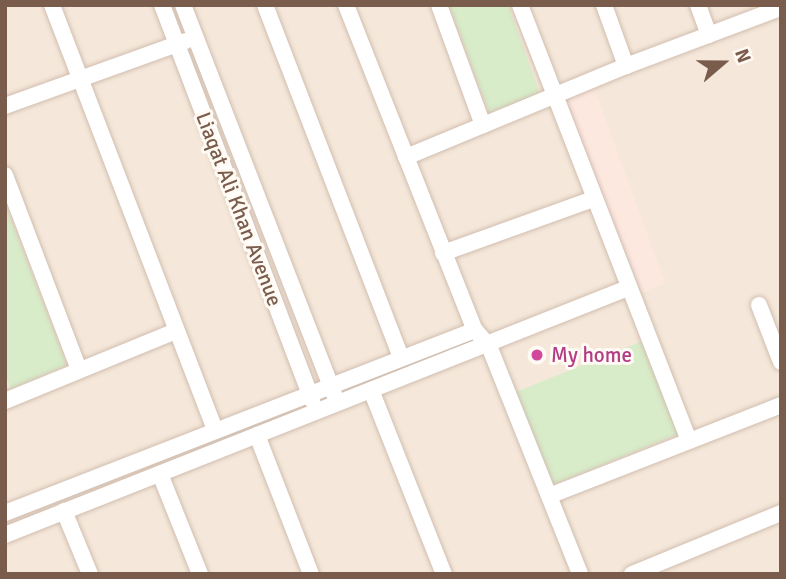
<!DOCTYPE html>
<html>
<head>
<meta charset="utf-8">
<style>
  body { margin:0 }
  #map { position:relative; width:786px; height:579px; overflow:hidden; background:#fdf6ec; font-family:Signika,sans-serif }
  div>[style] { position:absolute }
  .residential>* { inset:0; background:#f5e8da; transform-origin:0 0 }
  .commercial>* { inset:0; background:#fde8e0 }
  .green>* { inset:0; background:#d8ecc9; transform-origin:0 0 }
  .roads { filter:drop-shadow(0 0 2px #d1beb0) drop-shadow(0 0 2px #d1beb0) }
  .minor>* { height:16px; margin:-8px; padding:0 8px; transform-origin:8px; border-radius:8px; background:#fff }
  .dots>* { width:19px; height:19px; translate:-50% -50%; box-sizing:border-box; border:4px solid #fffaf3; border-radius:50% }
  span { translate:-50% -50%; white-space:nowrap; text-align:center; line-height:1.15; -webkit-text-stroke:6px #fffaf3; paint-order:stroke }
  .street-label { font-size:21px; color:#7a5c4d }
  .hotel-label { font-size:21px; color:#b23c85 }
  .left { translate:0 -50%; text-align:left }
  .frame { position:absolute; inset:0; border:7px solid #7a5c4d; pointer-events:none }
  .north { position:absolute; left:688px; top:28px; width:70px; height:70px; -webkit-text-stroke:5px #fffaf3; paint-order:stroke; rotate:70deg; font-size:19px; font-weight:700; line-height:28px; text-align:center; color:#7a5c4d }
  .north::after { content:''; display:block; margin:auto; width:24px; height:32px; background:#7a5c4d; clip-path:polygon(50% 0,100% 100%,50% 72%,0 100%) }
</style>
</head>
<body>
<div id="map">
  <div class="residential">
    <i style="left:5px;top:5px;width:776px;height:569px"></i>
  </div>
  <div class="commercial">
    <i style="clip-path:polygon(594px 88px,665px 283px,642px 293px,565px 99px)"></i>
  </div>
  <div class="green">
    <i style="clip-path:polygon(449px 5px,508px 5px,540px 94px,489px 113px)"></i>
    <i style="clip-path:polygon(5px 203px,67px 365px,11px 389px,5px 374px)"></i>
    <i style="left:642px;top:341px;width:100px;height:136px;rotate:68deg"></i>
  </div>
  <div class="roads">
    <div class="minor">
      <i style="left:52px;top:5px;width:455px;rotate:69deg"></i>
      <i style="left:162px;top:5px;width:423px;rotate:69.2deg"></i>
      <i style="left:183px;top:5px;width:418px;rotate:68.8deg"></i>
      <i style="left:265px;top:5px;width:377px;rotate:68.9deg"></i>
      <i style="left:346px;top:5px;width:350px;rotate:68.4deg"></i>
      <i style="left:475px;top:330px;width:21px;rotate:49deg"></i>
      <i style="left:489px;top:346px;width:245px;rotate:68.2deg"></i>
      <i style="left:439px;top:5px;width:128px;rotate:69.9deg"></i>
      <i style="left:520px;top:5px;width:467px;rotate:68.8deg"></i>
      <i style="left:604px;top:5px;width:65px;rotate:70.2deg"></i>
      <i style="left:698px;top:5px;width:32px;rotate:70deg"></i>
      <i style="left:5px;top:106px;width:192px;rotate:-19.8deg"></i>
      <i style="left:406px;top:157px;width:238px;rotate:-22.5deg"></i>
      <i style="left:626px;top:66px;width:159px;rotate:-20.6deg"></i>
      <i style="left:775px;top:10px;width:6px;rotate:-51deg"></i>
      <i style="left:5px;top:175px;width:209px;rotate:69.2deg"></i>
      <i style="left:443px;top:253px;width:159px;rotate:-19.8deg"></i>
      <i style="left:759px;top:305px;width:61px;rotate:68.9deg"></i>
      <i style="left:371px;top:390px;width:198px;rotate:68.4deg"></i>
      <i style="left:5px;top:401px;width:185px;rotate:-22.3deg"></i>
      <i style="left:257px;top:435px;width:149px;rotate:68.8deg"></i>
      <i style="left:160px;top:474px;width:108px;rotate:68.2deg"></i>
      <i style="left:549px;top:496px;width:249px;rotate:-21.4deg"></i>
      <i style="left:64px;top:511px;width:68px;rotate:67.6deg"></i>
      <i style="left:5px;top:513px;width:504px;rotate:-21.27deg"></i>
      <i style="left:5px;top:535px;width:670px;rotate:-21.63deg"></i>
      <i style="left:632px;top:574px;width:161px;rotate:-22.3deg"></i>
    </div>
  </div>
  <div class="dots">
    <i style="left:537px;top:355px;background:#d1479c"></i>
  </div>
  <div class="street-label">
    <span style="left:239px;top:209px;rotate:69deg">Liaqat Ali Khan Avenue</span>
  </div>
  <div class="hotel-label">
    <span class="left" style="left:551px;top:355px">My home</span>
  </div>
  <div class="frame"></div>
  <div class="north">N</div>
</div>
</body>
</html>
